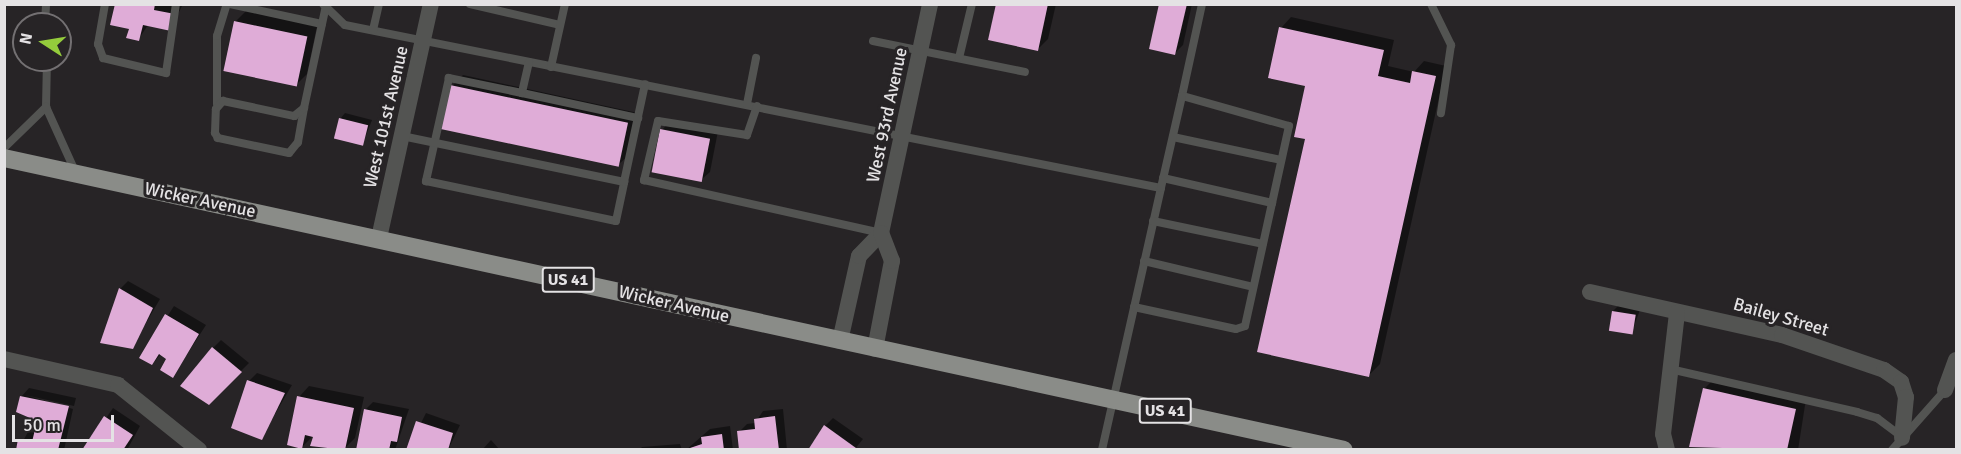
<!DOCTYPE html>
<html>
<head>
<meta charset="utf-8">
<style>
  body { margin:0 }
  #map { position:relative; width:1961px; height:454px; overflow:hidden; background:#272426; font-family:Signika,sans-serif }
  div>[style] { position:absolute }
  .shadow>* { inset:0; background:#0007 }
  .building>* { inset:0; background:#dfacd7; transform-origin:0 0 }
  .service>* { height:8px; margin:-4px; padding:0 4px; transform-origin:4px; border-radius:4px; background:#535452 }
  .minor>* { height:16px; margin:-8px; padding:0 8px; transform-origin:8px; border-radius:8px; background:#535452 }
  .trunk>* { height:18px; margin:-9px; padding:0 9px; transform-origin:9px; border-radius:9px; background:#8a8c88 }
  span { translate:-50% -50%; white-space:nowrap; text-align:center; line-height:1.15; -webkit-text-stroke:6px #272426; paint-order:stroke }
  .shield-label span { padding:2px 4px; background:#272426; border:2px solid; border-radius:4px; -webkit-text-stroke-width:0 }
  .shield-label { font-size:16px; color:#e4e2e4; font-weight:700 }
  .street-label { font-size:18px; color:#e4e2e4 }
  .frame { position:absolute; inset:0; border:6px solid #e4e2e4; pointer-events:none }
  .north { position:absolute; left:12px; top:12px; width:60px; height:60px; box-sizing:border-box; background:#272426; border:2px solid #737072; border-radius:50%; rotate:282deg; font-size:16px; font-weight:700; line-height:24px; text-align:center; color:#e4e2e4 }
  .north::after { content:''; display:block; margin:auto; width:21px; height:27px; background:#94cc3c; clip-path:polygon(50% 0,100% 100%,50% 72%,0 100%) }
  .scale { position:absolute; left:12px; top:415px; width:102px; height:27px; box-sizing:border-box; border:3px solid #e4e2e4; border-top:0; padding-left:8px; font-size:18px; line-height:21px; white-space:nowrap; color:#e4e2e4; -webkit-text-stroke:4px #272426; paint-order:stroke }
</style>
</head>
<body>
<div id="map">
  <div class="shadow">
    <i style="clip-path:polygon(117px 4px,177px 4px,182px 6px,170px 30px,148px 25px,138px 40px)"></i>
    <i style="clip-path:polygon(998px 4px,1056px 4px,1048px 39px,1037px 50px)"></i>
    <i style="clip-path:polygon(1161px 4px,1192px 4px,1183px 45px,1174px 54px)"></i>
    <i style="clip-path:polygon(246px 11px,317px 26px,307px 74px,296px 85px,235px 22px)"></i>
    <i style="clip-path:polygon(1291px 17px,1394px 40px,1388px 66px,1414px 72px,1424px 61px,1446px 66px,1380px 364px,1369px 375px,1307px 138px,1307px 85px,1281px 28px)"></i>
    <i style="clip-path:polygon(463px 75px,638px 113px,629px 155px,618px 165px,452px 86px)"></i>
    <i style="clip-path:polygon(345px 113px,372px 120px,363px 143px,340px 119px)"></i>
    <i style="clip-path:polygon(670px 121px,718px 131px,710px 172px,701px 180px,662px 130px)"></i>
    <i style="clip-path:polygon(128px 281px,160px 299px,132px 347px,120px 289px)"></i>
    <i style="clip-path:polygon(174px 306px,206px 325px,173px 376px,168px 358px,161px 354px,152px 364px,141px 357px)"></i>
    <i style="clip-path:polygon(1618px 306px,1640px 310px,1631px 334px,1613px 311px)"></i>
    <i style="clip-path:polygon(221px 340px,249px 363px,209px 403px,213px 348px)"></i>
    <i style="clip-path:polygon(257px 373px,292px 385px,261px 438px,249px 381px)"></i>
    <i style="clip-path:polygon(1715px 378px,1806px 399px,1798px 450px,1691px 446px,1704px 389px)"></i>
    <i style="clip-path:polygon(309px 386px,364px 397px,355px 438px,344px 449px,315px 434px,302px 447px,299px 397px)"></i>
    <i style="clip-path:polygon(29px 388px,76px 398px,74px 406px,25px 395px,73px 409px,64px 450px,18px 450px,28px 432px,36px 433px,39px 421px,21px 397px)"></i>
    <i style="clip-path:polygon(373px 402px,409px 409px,395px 450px,357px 450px,365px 410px)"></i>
    <i style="clip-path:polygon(113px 408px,140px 426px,127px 450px,84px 450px)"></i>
    <i style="clip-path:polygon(783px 409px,787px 450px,740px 450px,739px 432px,747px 424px,755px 423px,763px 411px)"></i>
    <i style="clip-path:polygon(426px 413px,460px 425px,448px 450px,408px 449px)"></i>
    <i style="clip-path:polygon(833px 418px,863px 439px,854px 450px,825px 426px)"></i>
    <i style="clip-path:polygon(730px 426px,733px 450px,686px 450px,710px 429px)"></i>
    <i style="clip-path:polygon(491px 440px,500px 450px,482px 450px)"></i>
    <i style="clip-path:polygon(680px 444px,682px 450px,639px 450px,642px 447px)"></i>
  </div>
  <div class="building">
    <i style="clip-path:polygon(115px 4px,155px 4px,154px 10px,175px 14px,171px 31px,143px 25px,139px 41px,126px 38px,129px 29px,110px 25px)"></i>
    <i style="clip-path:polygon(996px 4px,1048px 4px,1038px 51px,988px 40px)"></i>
    <i style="clip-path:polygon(1159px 4px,1187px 4px,1175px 55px,1149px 49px)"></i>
    <i style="left:234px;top:21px;width:75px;height:51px;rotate:12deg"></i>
    <i style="clip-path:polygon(1279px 27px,1384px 50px,1378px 76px,1410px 83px,1412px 71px,1436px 76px,1369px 377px,1257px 352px,1305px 139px,1294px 137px,1305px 86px,1268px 78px)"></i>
    <i style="left:450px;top:85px;width:182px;height:45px;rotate:12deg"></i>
    <i style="left:339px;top:118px;width:30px;height:21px;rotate:14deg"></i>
    <i style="left:660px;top:129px;width:51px;height:44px;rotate:11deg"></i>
    <i style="clip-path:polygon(119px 288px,153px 308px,133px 349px,100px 343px)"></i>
    <i style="left:1612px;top:311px;width:24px;height:20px;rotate:9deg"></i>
    <i style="clip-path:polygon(165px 314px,199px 334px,173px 378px,160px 370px,166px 359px,159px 354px,152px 365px,139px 358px)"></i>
    <i style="clip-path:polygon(212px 347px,242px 372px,209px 405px,180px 386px)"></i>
    <i style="clip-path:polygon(247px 380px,285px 393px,262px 440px,231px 428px)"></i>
    <i style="clip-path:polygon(1703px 388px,1796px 409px,1787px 450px,1689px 447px)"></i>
    <i style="clip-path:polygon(20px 396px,69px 406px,58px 450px,16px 450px,18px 439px,32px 442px,37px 421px,16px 412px)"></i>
    <i style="clip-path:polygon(297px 396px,354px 408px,345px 450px,310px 446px,313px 437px,305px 435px,302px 449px,287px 445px)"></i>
    <i style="clip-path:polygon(364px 409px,402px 417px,397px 442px,391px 441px,389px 450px,356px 450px)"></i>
    <i style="clip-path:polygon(104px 416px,133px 435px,123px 450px,82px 450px)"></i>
    <i style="clip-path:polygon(775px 416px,779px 450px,739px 450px,737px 431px,755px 429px,754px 419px)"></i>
    <i style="clip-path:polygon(416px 421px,453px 433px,448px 450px,406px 450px)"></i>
    <i style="clip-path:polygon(824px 425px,856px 448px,855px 450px,808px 450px)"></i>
    <i style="clip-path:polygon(722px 434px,724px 450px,684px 450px,702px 444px,701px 437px)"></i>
  </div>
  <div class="service">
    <i style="left:105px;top:4px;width:41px;rotate:99.9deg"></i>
    <i style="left:98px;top:44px;width:15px;rotate:70deg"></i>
    <i style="left:103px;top:58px;width:65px;rotate:13.4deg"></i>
    <i style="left:166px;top:73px;width:70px;rotate:-81.8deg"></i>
    <i style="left:230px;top:4px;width:94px;rotate:12.3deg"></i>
    <i style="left:323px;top:4px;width:30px;rotate:44deg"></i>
    <i style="left:345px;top:25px;width:832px;rotate:11.3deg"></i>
    <i style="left:1161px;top:188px;width:269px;rotate:102.7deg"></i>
    <i style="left:470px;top:4px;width:92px;rotate:13.1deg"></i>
    <i style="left:1431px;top:4px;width:46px;rotate:64deg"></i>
    <i style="left:1451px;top:45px;width:69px;rotate:98.4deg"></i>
    <i style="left:45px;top:24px;width:20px;rotate:-87deg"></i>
    <i style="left:373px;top:30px;width:27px;rotate:-77deg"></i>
    <i style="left:873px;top:41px;width:155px;rotate:11.5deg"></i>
    <i style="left:959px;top:58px;width:56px;rotate:-76.5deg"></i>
    <i style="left:529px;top:62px;width:32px;rotate:103deg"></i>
    <i style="left:522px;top:93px;width:119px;rotate:12.2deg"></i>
    <i style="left:551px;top:67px;width:65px;rotate:-77.5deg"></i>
    <i style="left:522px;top:93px;width:75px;rotate:-168.4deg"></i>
    <i style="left:449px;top:78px;width:106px;rotate:102.6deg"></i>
    <i style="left:426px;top:181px;width:194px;rotate:11.9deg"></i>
    <i style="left:616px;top:221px;width:40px;rotate:-78deg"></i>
    <i style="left:1182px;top:96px;width:94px;rotate:-77.7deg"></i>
    <i style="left:217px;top:104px;width:68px;rotate:-90deg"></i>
    <i style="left:217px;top:36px;width:34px;rotate:-73deg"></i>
    <i style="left:747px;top:104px;width:47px;rotate:-78.9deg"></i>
    <i style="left:757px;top:106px;width:31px;rotate:109deg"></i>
    <i style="left:747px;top:135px;width:90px;rotate:-171.1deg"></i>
    <i style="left:658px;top:121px;width:61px;rotate:103.3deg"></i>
    <i style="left:644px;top:180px;width:243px;rotate:12.6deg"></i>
    <i style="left:46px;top:107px;width:47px;rotate:-88.8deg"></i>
    <i style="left:304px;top:108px;width:35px;rotate:100deg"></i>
    <i style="left:298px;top:142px;width:14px;rotate:129deg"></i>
    <i style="left:289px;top:153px;width:73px;rotate:-168.1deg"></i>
    <i style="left:218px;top:138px;width:6px;rotate:-121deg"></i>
    <i style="left:215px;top:133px;width:24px;rotate:-88deg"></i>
    <i style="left:216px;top:109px;width:11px;rotate:-49deg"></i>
    <i style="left:223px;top:101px;width:73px;rotate:11.9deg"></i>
    <i style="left:294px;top:116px;width:13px;rotate:-39deg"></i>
    <i style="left:304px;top:108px;width:105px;rotate:-77.9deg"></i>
    <i style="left:402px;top:136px;width:227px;rotate:11.7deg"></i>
    <i style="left:624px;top:182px;width:100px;rotate:-77.9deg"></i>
    <i style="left:1173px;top:137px;width:110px;rotate:12deg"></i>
    <i style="left:4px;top:148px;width:59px;rotate:-44.3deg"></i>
    <i style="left:46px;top:107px;width:72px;rotate:65.6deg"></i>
    <i style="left:1163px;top:178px;width:112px;rotate:12.9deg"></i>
    <i style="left:1153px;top:221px;width:112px;rotate:11.8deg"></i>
    <i style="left:1144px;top:261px;width:112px;rotate:13.4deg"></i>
    <i style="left:1134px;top:307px;width:104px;rotate:12.2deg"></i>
    <i style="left:1236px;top:329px;width:9px;rotate:-18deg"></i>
    <i style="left:1245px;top:326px;width:205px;rotate:-77.6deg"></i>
    <i style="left:1289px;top:126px;width:111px;rotate:-164.3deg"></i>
    <i style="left:1182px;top:96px;width:94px;rotate:102.9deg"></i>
    <i style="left:1670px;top:369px;width:192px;rotate:12.9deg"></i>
    <i style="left:1857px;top:412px;width:21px;rotate:17deg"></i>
    <i style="left:1877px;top:418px;width:31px;rotate:37deg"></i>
    <i style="left:1892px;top:450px;width:80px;rotate:-48.5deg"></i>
  </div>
  <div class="minor">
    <i style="left:379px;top:238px;width:240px;rotate:-77.5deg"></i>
    <i style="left:1590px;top:292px;width:197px;rotate:12.6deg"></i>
    <i style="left:1782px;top:335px;width:108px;rotate:18.9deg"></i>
    <i style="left:1884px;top:370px;width:21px;rotate:35deg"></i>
    <i style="left:1901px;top:382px;width:16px;rotate:72deg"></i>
    <i style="left:1906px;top:397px;width:41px;rotate:95.6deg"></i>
    <i style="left:840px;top:341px;width:87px;rotate:-77.4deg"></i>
    <i style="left:859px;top:256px;width:32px;rotate:-46deg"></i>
    <i style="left:881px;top:233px;width:234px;rotate:-77.9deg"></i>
    <i style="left:875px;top:349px;width:90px;rotate:-79.1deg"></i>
    <i style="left:892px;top:261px;width:30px;rotate:-111deg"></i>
    <i style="left:4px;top:359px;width:117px;rotate:12.8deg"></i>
    <i style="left:118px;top:385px;width:104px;rotate:38.7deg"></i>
    <i style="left:1945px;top:390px;width:32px;rotate:-70deg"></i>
    <i style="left:1667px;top:450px;width:16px;rotate:-104deg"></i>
    <i style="left:1663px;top:434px;width:122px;rotate:-83.4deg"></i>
  </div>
  <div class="trunk">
    <i style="left:4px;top:158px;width:1371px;rotate:12.29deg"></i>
  </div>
  <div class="shield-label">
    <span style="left:568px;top:280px">US 41</span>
    <span style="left:1165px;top:411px">US 41</span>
  </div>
  <div class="street-label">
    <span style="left:887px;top:115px;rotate:-78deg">West 93rd Avenue</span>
    <span style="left:386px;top:117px;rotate:-77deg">West 101st Avenue</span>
    <span style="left:200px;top:200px;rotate:12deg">Wicker Avenue</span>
    <span style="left:674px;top:304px;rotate:13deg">Wicker Avenue</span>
    <span style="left:1781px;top:317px;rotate:16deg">Bailey Street</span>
  </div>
  <div class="frame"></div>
  <div class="north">N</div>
  <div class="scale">50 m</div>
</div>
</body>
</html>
